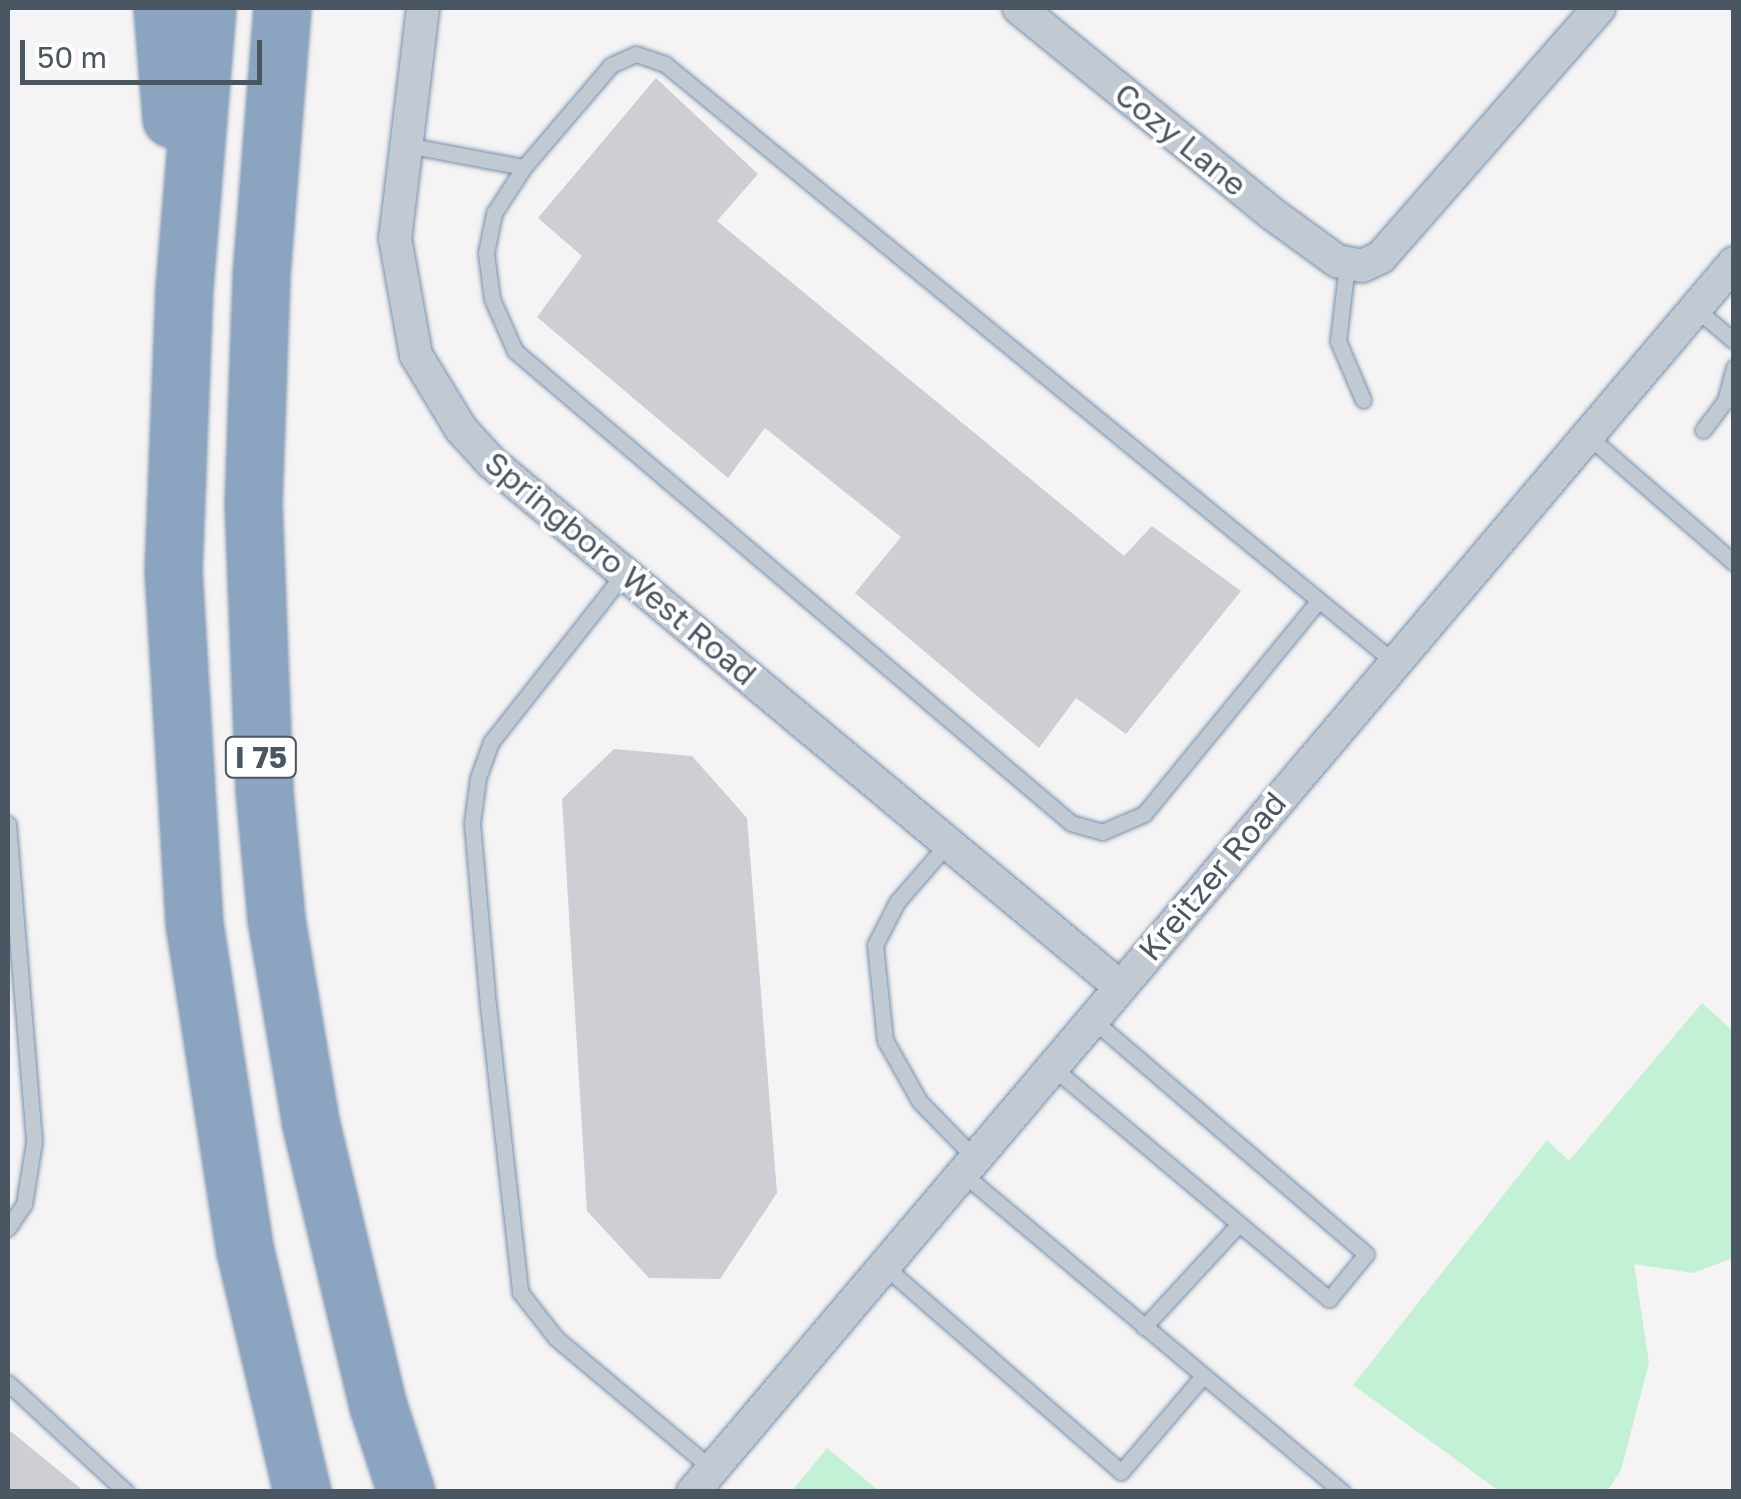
<!DOCTYPE html>
<html>
<head>
<meta charset="utf-8">
<style>
  body { margin:0 }
  #map { position:relative; width:1741px; height:1499px; overflow:hidden; background:#f5f3f3; font-family:"Golos Text",sans-serif }
  div>[style] { position:absolute }
  .green>* { inset:0; background:#c3f1d5 }
  .building>* { inset:0; background:#cdcfd5 }
  .roads { filter:drop-shadow(0 0 2px #7690ad) drop-shadow(0 0 2px #7690ad) }
  .lane>* { height:15px; margin:-7.5px; padding:0 7.5px; transform-origin:7.5px; border-radius:7.5px; background:#c1cad2 }
  .street>* { height:32px; margin:-16px; padding:0 16px; transform-origin:16px; border-radius:16px; background:#c1cad2 }
  .highway>* { height:55px; margin:-27.5px; padding:0 27.5px; transform-origin:27.5px; border-radius:27.5px; background:#8ba5c1 }
  span { translate:-50% -50%; white-space:nowrap; text-align:center; line-height:1.15; -webkit-text-stroke:8px #fff; paint-order:stroke }
  .shield-label span { padding:2px 8px; background:#fff; border:2px solid; border-radius:8px; -webkit-text-stroke-width:0 }
  .shield-label { font-size:30px; color:#4a5661; font-weight:700 }
  .street-label { font-size:32px; color:#4a5661 }
  .frame { position:absolute; inset:0; border:10px solid #4a5661; pointer-events:none }
  .scale { position:absolute; left:20px; top:40px; width:242px; height:45px; box-sizing:border-box; border:5px solid #4a5661; border-top:0; padding-left:12px; font-size:30px; line-height:35px; white-space:nowrap; color:#4a5661; -webkit-text-stroke:8px #fff; paint-order:stroke }
</style>
</head>
<body>
<div id="map">
  <div class="green">
    <i style="clip-path:polygon(1702px 1003px,1733px 1031px,1733px 1258px,1693px 1273px,1634px 1264px,1649px 1363px,1621px 1470px,1607px 1491px,1499px 1491px,1353px 1385px,1547px 1140px,1569px 1161px)"></i>
    <i style="clip-path:polygon(827px 1448px,879px 1491px,792px 1491px)"></i>
  </div>
  <div class="building">
    <i style="clip-path:polygon(656px 78px,758px 174px,717px 221px,1124px 556px,1152px 526px,1241px 591px,1126px 734px,1076px 698px,1039px 748px,855px 593px,901px 537px,765px 428px,728px 478px,537px 317px,582px 256px,538px 218px)"></i>
    <i style="clip-path:polygon(614px 749px,692px 756px,747px 818px,777px 1193px,720px 1279px,649px 1278px,587px 1211px,562px 799px)"></i>
    <i style="clip-path:polygon(8px 1429px,85px 1492px,8px 1492px)"></i>
  </div>
  <div class="roads">
    <div class="lane">
      <i style="left:406px;top:145px;width:120px;rotate:10.6deg"></i>
      <i style="left:524px;top:167px;width:134px;rotate:-49.5deg"></i>
      <i style="left:611px;top:65px;width:27px;rotate:-24deg"></i>
      <i style="left:636px;top:54px;width:31px;rotate:19deg"></i>
      <i style="left:665px;top:64px;width:943px;rotate:39.36deg"></i>
      <i style="left:524px;top:167px;width:55px;rotate:123.1deg"></i>
      <i style="left:494px;top:213px;width:41px;rotate:101.3deg"></i>
      <i style="left:486px;top:253px;width:46px;rotate:82.6deg"></i>
      <i style="left:492px;top:299px;width:57px;rotate:66.1deg"></i>
      <i style="left:515px;top:351px;width:729px;rotate:40.33deg"></i>
      <i style="left:1071px;top:823px;width:32px;rotate:16deg"></i>
      <i style="left:1102px;top:832px;width:46px;rotate:-23.2deg"></i>
      <i style="left:1144px;top:814px;width:276px;rotate:-50.7deg"></i>
      <i style="left:1347px;top:265px;width:77px;rotate:96.8deg"></i>
      <i style="left:1338px;top:341px;width:64px;rotate:67deg"></i>
      <i style="left:1695px;top:308px;width:51px;rotate:40.2deg"></i>
      <i style="left:1703px;top:430px;width:36px;rotate:-53deg"></i>
      <i style="left:1725px;top:401px;width:35px;rotate:-75deg"></i>
      <i style="left:1587px;top:435px;width:195px;rotate:41deg"></i>
      <i style="left:626px;top:571px;width:218px;rotate:128.3deg"></i>
      <i style="left:491px;top:742px;width:38px;rotate:110deg"></i>
      <i style="left:478px;top:778px;width:45px;rotate:97.6deg"></i>
      <i style="left:472px;top:823px;width:183px;rotate:85deg"></i>
      <i style="left:488px;top:1005px;width:289px;rotate:83.6deg"></i>
      <i style="left:520px;top:1292px;width:58px;rotate:52deg"></i>
      <i style="left:556px;top:1338px;width:204px;rotate:40deg"></i>
      <i style="left:8px;top:824px;width:319px;rotate:85.3deg"></i>
      <i style="left:34px;top:1142px;width:63px;rotate:99.2deg"></i>
      <i style="left:24px;top:1204px;width:29px;rotate:124deg"></i>
      <i style="left:949px;top:842px;width:79px;rotate:130.9deg"></i>
      <i style="left:897px;top:902px;width:48px;rotate:117.1deg"></i>
      <i style="left:875px;top:945px;width:96px;rotate:84deg"></i>
      <i style="left:885px;top:1040px;width:71px;rotate:60.6deg"></i>
      <i style="left:920px;top:1102px;width:77px;rotate:45.5deg"></i>
      <i style="left:1051px;top:1066px;width:363px;rotate:40deg"></i>
      <i style="left:1329px;top:1299px;width:58px;rotate:-50.6deg"></i>
      <i style="left:1366px;top:1254px;width:360px;rotate:-139.4deg"></i>
      <i style="left:961px;top:1172px;width:498px;rotate:40deg"></i>
      <i style="left:883px;top:1265px;width:315px;rotate:41deg"></i>
      <i style="left:1121px;top:1472px;width:125px;rotate:-49.5deg"></i>
      <i style="left:1144px;top:1327px;width:140px;rotate:-47.3deg"></i>
      <i style="left:8px;top:1383px;width:161px;rotate:42.7deg"></i>
    </div>
    <div class="street">
      <i style="left:423px;top:8px;width:232px;rotate:96.9deg"></i>
      <i style="left:395px;top:238px;width:119px;rotate:79.8deg"></i>
      <i style="left:416px;top:355px;width:87px;rotate:58.7deg"></i>
      <i style="left:461px;top:429px;width:45px;rotate:47.7deg"></i>
      <i style="left:491px;top:462px;width:818px;rotate:39.84deg"></i>
      <i style="left:1019px;top:8px;width:325px;rotate:39.1deg"></i>
      <i style="left:1271px;top:213px;width:82px;rotate:36deg"></i>
      <i style="left:1337px;top:261px;width:25px;rotate:11deg"></i>
      <i style="left:1362px;top:266px;width:21px;rotate:-25deg"></i>
      <i style="left:1381px;top:257px;width:331px;rotate:-48.8deg"></i>
      <i style="left:693px;top:1492px;width:1611px;rotate:-49.73deg"></i>
    </div>
    <div class="highway">
      <i style="left:162px;top:8px;width:111px;rotate:85.4deg"></i>
      <i style="left:207px;top:8px;width:279px;rotate:94.7deg"></i>
      <i style="left:184px;top:286px;width:284px;rotate:92.2deg"></i>
      <i style="left:173px;top:570px;width:354px;rotate:86.6deg"></i>
      <i style="left:194px;top:923px;width:332px;rotate:81.2deg"></i>
      <i style="left:245px;top:1251px;width:248px;rotate:76.7deg"></i>
      <i style="left:282px;top:8px;width:269px;rotate:94.5deg"></i>
      <i style="left:261px;top:276px;width:226px;rotate:92deg"></i>
      <i style="left:253px;top:502px;width:289px;rotate:87.8deg"></i>
      <i style="left:264px;top:791px;width:129px;rotate:84.6deg"></i>
      <i style="left:276px;top:919px;width:205px;rotate:80.4deg"></i>
      <i style="left:310px;top:1121px;width:293px;rotate:76.6deg"></i>
      <i style="left:378px;top:1406px;width:90px;rotate:72deg"></i>
    </div>
  </div>
  <div class="shield-label">
    <span style="left:261px;top:757px">I 75</span>
  </div>
  <div class="street-label">
    <span style="left:1181px;top:139px;rotate:39deg">Cozy Lane</span>
    <span style="left:621px;top:568px;rotate:40deg">Springboro West Road</span>
    <span style="left:1212px;top:876px;rotate:-50deg">Kreitzer Road</span>
  </div>
  <div class="frame"></div>
  <div class="scale">50 m</div>
</div>
</body>
</html>
